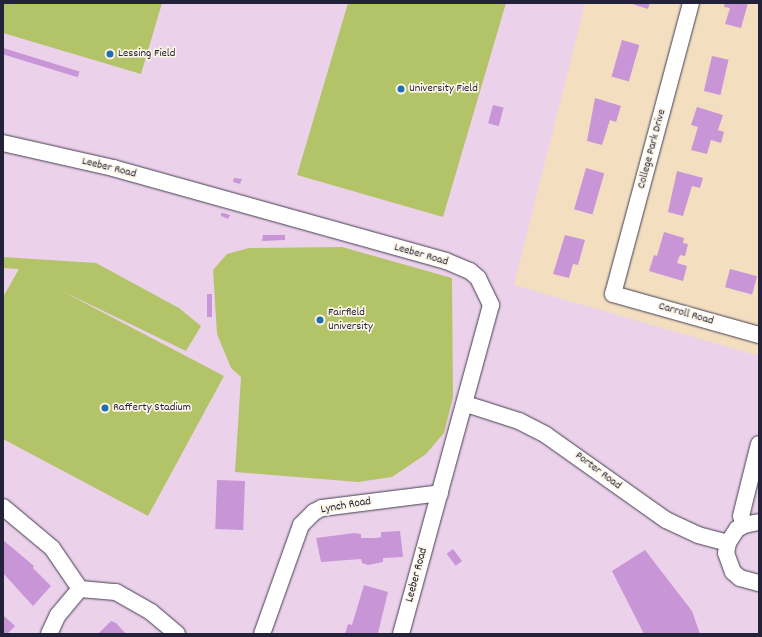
<!DOCTYPE html>
<html>
<head>
<meta charset="utf-8">
<style>
  body { margin:0 }
  #map { position:relative; width:762px; height:637px; overflow:hidden; background:#f3dec0; font-family:Dekko,sans-serif }
  div>[style] { position:absolute }
  .built>* { inset:0; background:#ecd1eb }
  .green>* { inset:0; background:#b3c468 }
  .building>* { inset:0; background:#c895d7; transform-origin:0 0 }
  .roads { filter:drop-shadow(0 0 1px #413e4f) drop-shadow(0 0 1px #413e4f) }
  .minor>* { height:16px; margin:-8px; padding:0 8px; transform-origin:8px; border-radius:8px; background:#fff }
  .dots>* { width:11px; height:11px; translate:-50% -50%; box-sizing:border-box; border:2px solid #fcf5e5; border-radius:50% }
  span { translate:-50% -50%; white-space:nowrap; text-align:center; line-height:1.15; -webkit-text-stroke:3.5px #fcf5e5; paint-order:stroke }
  .poi-label { font-size:12px; color:#22223b }
  .left { translate:0 -50%; text-align:left }
  .street-label { font-size:12px; color:#22223b }
  .frame { position:absolute; inset:0; border:4px solid #22223b; pointer-events:none }
</style>
</head>
<body>
<div id="map">
  <div class="built">
    <i style="clip-path:polygon(3px 3px,585px 3px,514px 285px,759px 356px,759px 634px,3px 634px)"></i>
  </div>
  <div class="green">
    <i style="clip-path:polygon(3px 3px,162px 3px,141px 74px,3px 33px)"></i>
    <i style="clip-path:polygon(348px 3px,506px 3px,443px 217px,297px 175px)"></i>
    <i style="clip-path:polygon(342px 247px,452px 278px,453px 397px,444px 433px,426px 454px,392px 477px,358px 482px,235px 472px,241px 377px,231px 368px,217px 334px,213px 270px,227px 254px,249px 248px)"></i>
    <i style="clip-path:polygon(3px 257px,96px 263px,179px 308px,201px 326px,186px 351px,60px 290px,224px 376px,148px 516px,3px 439px,3px 297px,19px 269px,3px 268px)"></i>
  </div>
  <div class="building">
    <i style="clip-path:polygon(629px 3px,650px 3px,648px 9px)"></i>
    <i style="clip-path:polygon(725px 3px,748px 3px,741px 28px,725px 24px,730px 8px,724px 7px)"></i>
    <i style="left:622px;top:40px;width:18px;height:38px;rotate:16deg"></i>
    <i style="left:3px;top:48px;width:80px;height:6px;rotate:17deg"></i>
    <i style="left:712px;top:56px;width:17px;height:36px;rotate:13deg"></i>
    <i style="clip-path:polygon(595px 98px,621px 106px,616px 122px,610px 120px,602px 145px,587px 141px)"></i>
    <i style="left:493px;top:105px;width:11px;height:19px;rotate:15deg"></i>
    <i style="clip-path:polygon(697px 107px,723px 115px,718px 130px,724px 132px,721px 143px,711px 140px,707px 154px,691px 150px,698px 127px,691px 125px)"></i>
    <i style="left:586px;top:168px;width:19px;height:43px;rotate:16deg"></i>
    <i style="clip-path:polygon(677px 171px,703px 178px,700px 188px,692px 186px,683px 216px,668px 212px)"></i>
    <i style="clip-path:polygon(234px 178px,242px 179px,240px 184px,233px 182px)"></i>
    <i style="clip-path:polygon(221px 213px,223px 213px,230px 215px,228px 219px,221px 216px)"></i>
    <i style="clip-path:polygon(664px 232px,684px 238px,683px 243px,688px 244px,685px 256px,680px 255px,677px 263px,687px 266px,683px 281px,649px 271px,654px 255px,657px 256px)"></i>
    <i style="clip-path:polygon(263px 235px,285px 235px,285px 240px,262px 241px)"></i>
    <i style="clip-path:polygon(565px 235px,585px 240px,578px 265px,573px 264px,569px 278px,553px 274px)"></i>
    <i style="left:730px;top:269px;width:28px;height:19px;rotate:15deg"></i>
    <i style="left:207px;top:294px;width:5px;height:23px"></i>
    <i style="left:217px;top:480px;width:28px;height:49px;rotate:2deg"></i>
    <i style="clip-path:polygon(400px 531px,403px 557px,383px 558px,383px 562px,368px 565px,362px 563px,361px 559px,321px 562px,316px 538px,354px 533px,361px 534px,361px 538px,376px 538px,381px 537px,381px 532px)"></i>
    <i style="clip-path:polygon(3px 540px,34px 566px,33px 568px,51px 586px,33px 606px,3px 573px)"></i>
    <i style="left:453px;top:549px;width:15px;height:8px;rotate:53deg"></i>
    <i style="clip-path:polygon(645px 550px,692px 611px,700px 634px,644px 634px,612px 571px)"></i>
    <i style="clip-path:polygon(364px 585px,388px 592px,378px 633px,345px 634px,348px 624px,352px 625px)"></i>
    <i style="clip-path:polygon(3px 615px,15px 626px,7px 634px,3px 634px)"></i>
    <i style="clip-path:polygon(111px 621px,116px 623px,126px 634px,98px 634px)"></i>
  </div>
  <div class="roads">
    <div class="minor">
      <i style="left:691px;top:3px;width:301px;rotate:105deg"></i>
      <i style="left:613px;top:294px;width:152px;rotate:15.7deg"></i>
      <i style="left:3px;top:143px;width:113px;rotate:12.8deg"></i>
      <i style="left:113px;top:168px;width:346px;rotate:15.6deg"></i>
      <i style="left:446px;top:261px;width:26px;rotate:23deg"></i>
      <i style="left:470px;top:271px;width:11px;rotate:41deg"></i>
      <i style="left:478px;top:278px;width:30px;rotate:64deg"></i>
      <i style="left:491px;top:305px;width:341px;rotate:105.3deg"></i>
      <i style="left:466px;top:404px;width:56px;rotate:17.8deg"></i>
      <i style="left:519px;top:421px;width:30px;rotate:27deg"></i>
      <i style="left:546px;top:435px;width:147px;rotate:35.3deg"></i>
      <i style="left:666px;top:520px;width:35px;rotate:25deg"></i>
      <i style="left:698px;top:535px;width:31px;rotate:15deg"></i>
      <i style="left:3px;top:507px;width:64px;rotate:39.9deg"></i>
      <i style="left:52px;top:548px;width:50px;rotate:55.7deg"></i>
      <i style="left:759px;top:522px;width:15px;rotate:169deg"></i>
      <i style="left:744px;top:525px;width:8px;rotate:150deg"></i>
      <i style="left:737px;top:529px;width:17px;rotate:123deg"></i>
      <i style="left:728px;top:543px;width:10px;rotate:101deg"></i>
      <i style="left:726px;top:553px;width:20px;rotate:70deg"></i>
      <i style="left:733px;top:572px;width:9px;rotate:41deg"></i>
      <i style="left:740px;top:578px;width:20px;rotate:15deg"></i>
      <i style="left:744px;top:525px;width:9px;rotate:-108deg"></i>
      <i style="left:741px;top:516px;width:74px;rotate:-76deg"></i>
      <i style="left:80px;top:589px;width:36px;rotate:5deg"></i>
      <i style="left:116px;top:592px;width:40px;rotate:29.7deg"></i>
      <i style="left:151px;top:612px;width:34px;rotate:40deg"></i>
      <i style="left:49px;top:634px;width:21px;rotate:-65deg"></i>
      <i style="left:58px;top:615px;width:34px;rotate:-50deg"></i>
      <i style="left:262px;top:634px;width:116px;rotate:-70.3deg"></i>
      <i style="left:301px;top:525px;width:18px;rotate:-45deg"></i>
      <i style="left:314px;top:512px;width:9px;rotate:-27deg"></i>
      <i style="left:322px;top:508px;width:119px;rotate:-7.2deg"></i>
    </div>
  </div>
  <div class="dots">
    <i style="left:110px;top:54px;background:#1f6fb2"></i>
    <i style="left:401px;top:89px;background:#1f6fb2"></i>
    <i style="left:320px;top:320px;background:#1f6fb2"></i>
    <i style="left:105px;top:408px;background:#1f6fb2"></i>
  </div>
  <div class="poi-label">
    <span class="left" style="left:118px;top:54px">Lessing Field</span>
    <span class="left" style="left:409px;top:89px">University Field</span>
    <span class="left" style="left:328px;top:320px">Fairfield<br>University</span>
    <span class="left" style="left:113px;top:408px">Rafferty Stadium</span>
  </div>
  <div class="street-label">
    <span style="left:652px;top:149px;rotate:-75deg">College Park Drive</span>
    <span style="left:109px;top:168px;rotate:14deg">Leeber Road</span>
    <span style="left:421px;top:255px;rotate:16deg">Leeber Road</span>
    <span style="left:686px;top:314px;rotate:16deg">Carroll Road</span>
    <span style="left:598px;top:471px;rotate:37deg">Porter Road</span>
    <span style="left:346px;top:506px;rotate:-10deg">Lynch Road</span>
    <span style="left:417px;top:575px;rotate:-75deg">Leeber Road</span>
  </div>
  <div class="frame"></div>
</div>
</body>
</html>
